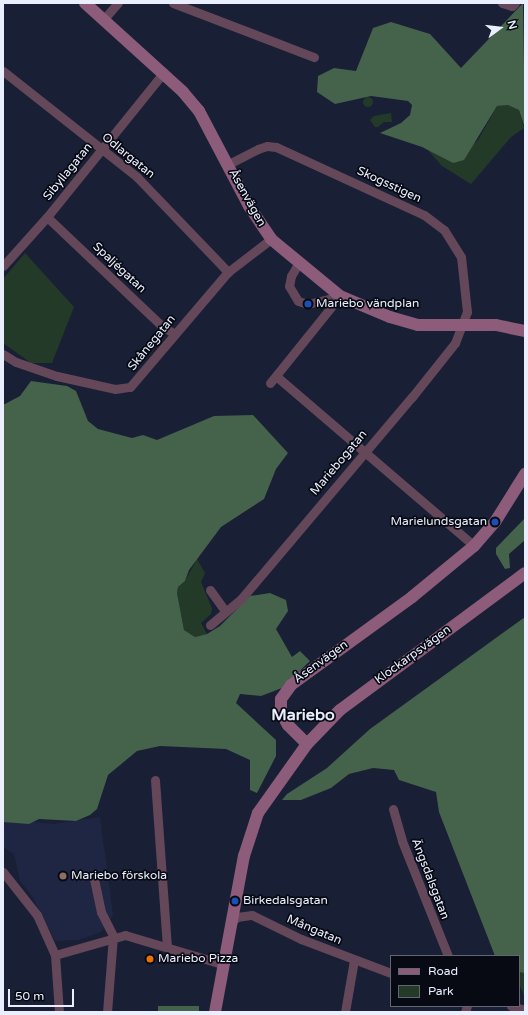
<!DOCTYPE html>
<html>
<head>
<meta charset="utf-8">
<style>
  body { margin:0 }
  #map { position:relative; width:528px; height:1015px; overflow:hidden; background:#191f35; font-family:"Varela Round",sans-serif }
  div>[style] { position:absolute }
  .built>* { inset:0; background:#1f2643 }
  .green>* { inset:0; background:#243a29 }
  .round { border-radius:50% }
  .forest>* { inset:0; background:#45624b; transform-origin:0 0 }
  .street>* { height:9px; margin:-4.5px; padding:0 4.5px; transform-origin:4.5px; border-radius:4.5px; background:#65475a }
  .secondary>* { height:12px; margin:-6px; padding:0 6px; transform-origin:6px; border-radius:6px; background:#8c5c7a }
  .dots>* { width:11px; height:11px; translate:-50% -50%; box-sizing:border-box; border:2px solid #070a13; border-radius:50% }
  span { translate:-50% -50%; white-space:nowrap; text-align:center; line-height:1.15; -webkit-text-stroke:3.5px #070a13; paint-order:stroke }
  .street-label { font-size:12px; color:#eaefff }
  .poi-label { font-size:12px; color:#eaefff }
  .left { translate:0 -50%; text-align:left }
  .right { translate:-100% -50%; text-align:right }
  .district-label { font-size:16px; color:#eaefff; font-weight:700 }
  .frame { position:absolute; inset:0; border:4px solid #eaefff; pointer-events:none }
  .legend { position:absolute; left:390px; top:955px; width:130px; height:52px; box-sizing:border-box; background:#070a13; border:1px solid #626671; margin:0; padding:5px 7px; list-style:none; font-size:12px; color:#eaefff }
  .legend li { display:flex; align-items:center; gap:8px; height:20px }
  .legend b { width:20px; border:1px solid #626671 }
  .north { position:absolute; left:480px; top:8px; width:40px; height:40px; -webkit-text-stroke:3px #070a13; paint-order:stroke; rotate:75deg; font-size:11px; font-weight:700; line-height:16px; text-align:center; color:#eaefff }
  .north::after { content:''; display:block; margin:auto; width:14px; height:18px; background:#eaefff; clip-path:polygon(50% 0,100% 100%,50% 72%,0 100%) }
  .scale { position:absolute; left:8px; top:989px; width:66px; height:18px; box-sizing:border-box; border:2px solid #eaefff; border-top:0; padding-left:5px; font-size:12px; line-height:14px; white-space:nowrap; color:#eaefff; -webkit-text-stroke:3px #070a13; paint-order:stroke }
</style>
</head>
<body>
<div id="map">
  <div class="built">
    <i style="clip-path:polygon(100px 817px,113px 915px,101px 932px,78px 940px,55px 941px,32px 896px,20px 881px,14px 854px,3px 847px,3px 819px,54px 824px)"></i>
  </div>
  <div class="green">
    <i class="round" style="left:363px;top:97px;width:10px;height:10px"></i>
    <i style="clip-path:polygon(508px 105px,519px 110px,524px 128px,511px 137px,471px 184px,442px 166px,427px 149px,453px 163px,478px 140px,497px 106px)"></i>
    <i style="clip-path:polygon(391px 113px,392px 122px,384px 122px,378px 127px,375px 127px,370px 120px,374px 116px)"></i>
    <i style="clip-path:polygon(25px 253px,74px 307px,52px 363px,31px 363px,3px 343px,3px 279px)"></i>
    <i style="clip-path:polygon(197px 559px,205px 573px,201px 582px,212px 608px,211px 614px,201px 623px,207px 634px,195px 637px,184px 630px,177px 593px,178px 587px,185px 581px)"></i>
    <i style="clip-path:polygon(524px 971px,525px 994px,524px 995px,519px 984px,519px 973px)"></i>
  </div>
  <div class="forest">
    <i style="clip-path:polygon(523px 3px,525px 128px,519px 110px,508px 105px,497px 106px,464px 160px,453px 163px,422px 147px,380px 133px,401px 123px,410px 115px,412px 105px,408px 101px,371px 96px,335px 104px,317px 92px,318px 76px,334px 68px,356px 71px,373px 28px,391px 22px,430px 34px,461px 68px)"></i>
    <i style="clip-path:polygon(31px 381px,67px 386px,76px 391px,88px 421px,98px 429px,132px 438px,143px 435px,157px 440px,214px 416px,253px 415px,288px 453px,276px 469px,264px 499px,221px 527px,189px 570px,185px 581px,178px 587px,177px 593px,184px 630px,195px 637px,207px 634px,220px 626px,250px 596px,270px 593px,286px 600px,288px 611px,276px 629px,292px 657px,300px 651px,310px 661px,282px 688px,261px 696px,240px 694px,236px 703px,276px 740px,276px 756px,257px 793px,250px 790px,250px 760px,226px 749px,160px 746px,137px 751px,108px 775px,97px 809px,90px 815px,76px 821px,39px 819px,29px 824px,3px 822px,3px 405px,20px 396px)"></i>
    <i style="clip-path:polygon(525px 518px,525px 540px,509px 554px,510px 568px,505px 569px,496px 554px,496px 548px)"></i>
    <i style="clip-path:polygon(525px 617px,525px 973px,519px 972px,519px 956px,495px 956px,439px 812px,436px 792px,399px 780px,394px 770px,373px 768px,349px 774px,331px 788px,301px 800px,282px 800px,287px 794px,327px 768px,370px 729px)"></i>
    <i style="left:158px;top:1006px;width:41px;height:6px"></i>
  </div>
  <div class="street">
    <i style="left:173px;top:3px;width:151px;rotate:21deg"></i>
    <i style="left:502px;top:3px;width:10px;rotate:17deg"></i>
    <i style="left:512px;top:6px;width:4px;rotate:-45deg"></i>
    <i style="left:103px;top:20px;width:23px;rotate:-49deg"></i>
    <i style="left:3px;top:71px;width:171px;rotate:38.3deg"></i>
    <i style="left:137px;top:177px;width:132px;rotate:46.2deg"></i>
    <i style="left:47px;top:217px;width:158px;rotate:43.5deg"></i>
    <i style="left:162px;top:326px;width:15px;rotate:32deg"></i>
    <i style="left:298px;top:264px;width:14px;rotate:120deg"></i>
    <i style="left:291px;top:276px;width:10px;rotate:101deg"></i>
    <i style="left:289px;top:286px;width:17px;rotate:59deg"></i>
    <i style="left:298px;top:301px;width:10px;rotate:17deg"></i>
    <i style="left:308px;top:304px;width:32px;rotate:-14deg"></i>
    <i style="left:3px;top:266px;width:66px;rotate:-48.1deg"></i>
    <i style="left:47px;top:217px;width:186px;rotate:-51.1deg"></i>
    <i style="left:3px;top:354px;width:15px;rotate:32deg"></i>
    <i style="left:16px;top:362px;width:43px;rotate:18.9deg"></i>
    <i style="left:57px;top:376px;width:59px;rotate:12.6deg"></i>
    <i style="left:115px;top:389px;width:15px;rotate:-8deg"></i>
    <i style="left:130px;top:387px;width:151px;rotate:-49.6deg"></i>
    <i style="left:228px;top:272px;width:54px;rotate:-37.5deg"></i>
    <i style="left:276px;top:376px;width:261px;rotate:40.6deg"></i>
    <i style="left:270px;top:383px;width:112px;rotate:-51.2deg"></i>
    <i style="left:210px;top:590px;width:26px;rotate:54deg"></i>
    <i style="left:210px;top:625px;width:40px;rotate:-40deg"></i>
    <i style="left:241px;top:599px;width:265px;rotate:-49.8deg"></i>
    <i style="left:412px;top:397px;width:69px;rotate:-51.5deg"></i>
    <i style="left:455px;top:343px;width:33px;rotate:-69deg"></i>
    <i style="left:467px;top:312px;width:55px;rotate:-96.2deg"></i>
    <i style="left:461px;top:257px;width:32px;rotate:-122deg"></i>
    <i style="left:444px;top:230px;width:25px;rotate:-143deg"></i>
    <i style="left:424px;top:215px;width:163px;rotate:-155.3deg"></i>
    <i style="left:276px;top:147px;width:9px;rotate:-174deg"></i>
    <i style="left:267px;top:146px;width:9px;rotate:162deg"></i>
    <i style="left:258px;top:149px;width:33px;rotate:153deg"></i>
    <i style="left:155px;top:780px;width:167px;rotate:85.9deg"></i>
    <i style="left:393px;top:809px;width:33px;rotate:74deg"></i>
    <i style="left:402px;top:841px;width:124px;rotate:68.2deg"></i>
    <i style="left:3px;top:872px;width:55px;rotate:51.7deg"></i>
    <i style="left:37px;top:915px;width:44px;rotate:65.8deg"></i>
    <i style="left:55px;top:955px;width:57px;rotate:86deg"></i>
    <i style="left:94px;top:879px;width:34px;rotate:78deg"></i>
    <i style="left:101px;top:912px;width:27px;rotate:63deg"></i>
    <i style="left:113px;top:936px;width:76px;rotate:94.5deg"></i>
    <i style="left:230px;top:923px;width:9px;rotate:-41deg"></i>
    <i style="left:237px;top:917px;width:15px;rotate:-8deg"></i>
    <i style="left:252px;top:915px;width:55px;rotate:26.1deg"></i>
    <i style="left:301px;top:939px;width:96px;rotate:20.7deg"></i>
    <i style="left:55px;top:955px;width:73px;rotate:-15.9deg"></i>
    <i style="left:125px;top:935px;width:101px;rotate:16.6deg"></i>
    <i style="left:511px;top:1006px;width:15px;rotate:16deg"></i>
    <i style="left:345px;top:1012px;width:53px;rotate:-80.2deg"></i>
    <i style="left:465px;top:1012px;width:6px;rotate:-72deg"></i>
  </div>
  <div class="secondary">
    <i style="left:85px;top:3px;width:132px;rotate:42.2deg"></i>
    <i style="left:183px;top:92px;width:25px;rotate:50deg"></i>
    <i style="left:199px;top:111px;width:107px;rotate:62.2deg"></i>
    <i style="left:249px;top:206px;width:40px;rotate:56deg"></i>
    <i style="left:271px;top:239px;width:89px;rotate:39.6deg"></i>
    <i style="left:340px;top:296px;width:54px;rotate:22.8deg"></i>
    <i style="left:390px;top:317px;width:29px;rotate:16deg"></i>
    <i style="left:418px;top:325px;width:78px"></i>
    <i style="left:496px;top:325px;width:30px;rotate:12deg"></i>
    <i style="left:307px;top:744px;width:27px;rotate:-135deg"></i>
    <i style="left:288px;top:725px;width:14px;rotate:-120deg"></i>
    <i style="left:281px;top:713px;width:14px;rotate:-90deg"></i>
    <i style="left:281px;top:699px;width:17px;rotate:-54deg"></i>
    <i style="left:291px;top:685px;width:150px;rotate:-36deg"></i>
    <i style="left:412px;top:597px;width:80px;rotate:-39.4deg"></i>
    <i style="left:474px;top:546px;width:32px;rotate:-49deg"></i>
    <i style="left:495px;top:522px;width:57px;rotate:-58deg"></i>
    <i style="left:215px;top:1012px;width:159px;rotate:-79.5deg"></i>
    <i style="left:244px;top:856px;width:45px;rotate:-72deg"></i>
    <i style="left:258px;top:813px;width:85px;rotate:-54.6deg"></i>
    <i style="left:307px;top:744px;width:47px;rotate:-45.9deg"></i>
    <i style="left:340px;top:710px;width:230px;rotate:-36.5deg"></i>
  </div>
  <div class="dots">
    <i style="left:308px;top:304px;background:#1a4fb4"></i>
    <i style="left:495px;top:522px;background:#1a4fb4"></i>
    <i style="left:63px;top:876px;background:#8d6e63"></i>
    <i style="left:235px;top:901px;background:#1a4fb4"></i>
    <i style="left:150px;top:959px;background:#e8710a"></i>
  </div>
  <div class="street-label">
    <span style="left:128px;top:156px;rotate:39deg">Odlargatan</span>
    <span style="left:68px;top:172px;rotate:-51deg">Sibyllagatan</span>
    <span style="left:389px;top:185px;rotate:25deg">Skogsstigen</span>
    <span style="left:247px;top:198px;rotate:61deg">Åsenvägen</span>
    <span style="left:119px;top:268px;rotate:43deg">Spaljégatan</span>
    <span style="left:152px;top:343px;rotate:-51deg">Skånegatan</span>
    <span style="left:339px;top:463px;rotate:-50deg">Mariebogatan</span>
    <span style="left:413px;top:655px;rotate:-36deg">Klockarpsvägen</span>
    <span style="left:321px;top:662px;rotate:-36deg">Åsenvägen</span>
    <span style="left:430px;top:879px;rotate:69deg">Ängsdalsgatan</span>
    <span style="left:314px;top:930px;rotate:23deg">Mångatan</span>
  </div>
  <div class="poi-label">
    <span class="left" style="left:316px;top:304px">Mariebo vändplan</span>
    <span class="right" style="left:487px;top:522px">Marielundsgatan</span>
    <span class="left" style="left:71px;top:876px">Mariebo förskola</span>
    <span class="left" style="left:243px;top:901px">Birkedalsgatan</span>
    <span class="left" style="left:158px;top:959px">Mariebo Pizza</span>
  </div>
  <div class="district-label">
    <span style="left:303px;top:715px">Mariebo</span>
  </div>
  <div class="frame"></div>
  <ul class="legend">
  <li><b style="height:5px;background:#8c5c7a"></b>Road</li>
  <li><b style="height:11px;background:#243a29"></b>Park</li>
  </ul>
  <div class="north">N</div>
  <div class="scale">50 m</div>
</div>
</body>
</html>
